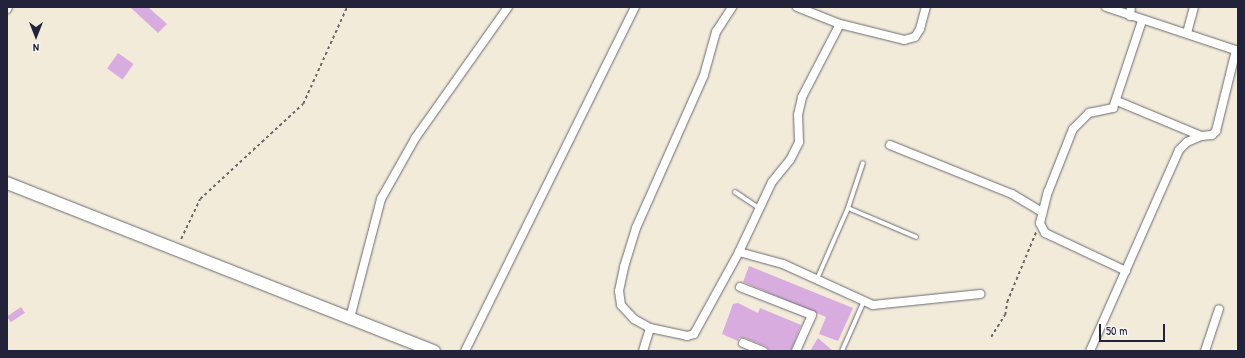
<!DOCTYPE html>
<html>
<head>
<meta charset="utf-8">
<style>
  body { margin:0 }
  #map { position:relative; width:1245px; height:358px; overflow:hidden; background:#f2ebd9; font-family:"Patrick Hand",sans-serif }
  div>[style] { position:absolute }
  .building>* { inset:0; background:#d8acde; transform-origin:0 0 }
  .path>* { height:1.5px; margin-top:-0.75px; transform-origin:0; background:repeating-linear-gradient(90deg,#6b6872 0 3px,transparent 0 6px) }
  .roads { filter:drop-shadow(0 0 1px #6b6872) drop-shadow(0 0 1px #6b6872) }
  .lane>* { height:4px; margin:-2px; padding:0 2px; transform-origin:2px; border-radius:2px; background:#fff }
  .street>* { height:8px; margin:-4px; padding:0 4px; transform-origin:4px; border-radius:4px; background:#fff }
  .secondary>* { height:12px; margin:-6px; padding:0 6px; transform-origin:6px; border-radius:6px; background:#fff }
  span { translate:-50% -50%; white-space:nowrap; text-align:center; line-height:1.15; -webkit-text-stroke:3px #f6f6f2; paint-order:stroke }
  .frame { position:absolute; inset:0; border:8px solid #22223b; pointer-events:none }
  .north { position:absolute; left:16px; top:16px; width:40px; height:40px; -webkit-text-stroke:3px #f6f6f2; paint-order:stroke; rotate:180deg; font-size:11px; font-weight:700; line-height:16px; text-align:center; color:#22223b }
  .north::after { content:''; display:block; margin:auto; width:14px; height:18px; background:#22223b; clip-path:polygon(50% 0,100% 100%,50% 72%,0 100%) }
  .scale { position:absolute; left:1099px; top:324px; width:66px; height:18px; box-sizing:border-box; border:2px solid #22223b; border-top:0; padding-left:5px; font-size:12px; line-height:14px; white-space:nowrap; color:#22223b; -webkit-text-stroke:3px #f6f6f2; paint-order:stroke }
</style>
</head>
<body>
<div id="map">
  <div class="building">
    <i style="clip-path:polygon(130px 7px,148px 7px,167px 24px,158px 33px)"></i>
    <i style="left:118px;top:53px;width:19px;height:19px;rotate:35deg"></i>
    <i style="clip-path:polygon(749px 266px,853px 308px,838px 341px,819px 334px,826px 317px,743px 282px)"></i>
    <i style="clip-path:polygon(738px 303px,758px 313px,760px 308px,801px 325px,791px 351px,770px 351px,765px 346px,745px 338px,739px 338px,738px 341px,722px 334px,733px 304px)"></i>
    <i style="left:21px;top:307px;width:7px;height:17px;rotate:56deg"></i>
    <i style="clip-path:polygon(818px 338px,833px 351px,810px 351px)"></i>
  </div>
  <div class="path">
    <i style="left:181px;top:239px;width:44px;rotate:-64.6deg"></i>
    <i style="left:200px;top:199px;width:140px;rotate:-42.7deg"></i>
    <i style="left:303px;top:104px;width:107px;rotate:-65.6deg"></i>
    <i style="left:991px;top:337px;width:26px;rotate:-58deg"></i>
    <i style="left:1005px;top:315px;width:13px;rotate:-81deg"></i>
    <i style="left:1007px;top:302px;width:76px;rotate:-67.5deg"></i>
  </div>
  <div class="roads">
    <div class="lane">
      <i style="left:735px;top:192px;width:29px;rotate:34deg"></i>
      <i style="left:848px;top:208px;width:74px;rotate:23.1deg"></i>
      <i style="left:817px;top:279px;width:77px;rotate:-66.4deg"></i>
      <i style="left:848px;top:208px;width:47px;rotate:-71.6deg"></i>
      <i style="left:842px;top:351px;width:55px;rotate:-66.3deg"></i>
    </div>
    <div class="street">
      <i style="left:797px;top:7px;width:46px;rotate:21.6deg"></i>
      <i style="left:840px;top:24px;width:66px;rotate:14deg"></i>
      <i style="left:904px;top:40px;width:11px;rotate:-15deg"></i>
      <i style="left:915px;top:37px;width:9px;rotate:-58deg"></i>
      <i style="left:920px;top:29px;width:23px;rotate:-75deg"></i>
      <i style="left:1106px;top:7px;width:139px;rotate:18.4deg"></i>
      <i style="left:7px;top:9px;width:2px;rotate:-63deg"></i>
      <i style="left:1130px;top:16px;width:9px;rotate:-84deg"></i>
      <i style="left:1187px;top:33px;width:27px;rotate:-75deg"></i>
      <i style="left:1117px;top:101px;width:91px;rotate:22.6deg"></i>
      <i style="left:1201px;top:136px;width:11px;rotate:-5deg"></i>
      <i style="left:1212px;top:135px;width:6px;rotate:-45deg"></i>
      <i style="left:1216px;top:131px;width:83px;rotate:-76.1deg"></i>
      <i style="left:890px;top:145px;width:131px;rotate:21.9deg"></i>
      <i style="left:1012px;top:194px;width:35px;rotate:31deg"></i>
      <i style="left:739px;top:252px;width:77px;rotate:-64.8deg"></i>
      <i style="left:772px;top:182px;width:28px;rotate:-51deg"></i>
      <i style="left:790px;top:160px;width:20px;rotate:-63deg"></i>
      <i style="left:799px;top:142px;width:27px;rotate:-92deg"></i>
      <i style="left:798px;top:115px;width:18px;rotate:-77deg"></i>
      <i style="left:802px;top:97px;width:82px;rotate:-62.5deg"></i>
      <i style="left:1126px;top:271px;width:89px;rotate:-154.9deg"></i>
      <i style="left:1045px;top:233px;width:11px;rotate:-117deg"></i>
      <i style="left:1040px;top:223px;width:32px;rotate:-76deg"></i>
      <i style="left:1048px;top:192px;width:68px;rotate:-68.4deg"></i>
      <i style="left:1073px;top:129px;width:23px;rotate:-45deg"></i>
      <i style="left:1089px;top:113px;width:25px;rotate:-12deg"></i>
      <i style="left:1113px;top:108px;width:92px;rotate:-71.6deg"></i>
      <i style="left:740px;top:287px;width:77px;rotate:21.3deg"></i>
      <i style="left:812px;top:315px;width:39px;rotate:114deg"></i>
      <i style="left:350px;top:318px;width:123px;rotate:-75.4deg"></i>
      <i style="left:381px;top:199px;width:71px;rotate:-60.6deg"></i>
      <i style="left:416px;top:137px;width:159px;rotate:-54.7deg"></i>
      <i style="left:650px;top:328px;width:18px;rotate:-151deg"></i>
      <i style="left:634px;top:319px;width:19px;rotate:-133deg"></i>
      <i style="left:621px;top:305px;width:14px;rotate:-98deg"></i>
      <i style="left:619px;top:291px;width:25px;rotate:-78deg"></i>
      <i style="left:624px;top:267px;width:41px;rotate:-72.9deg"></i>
      <i style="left:636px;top:228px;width:167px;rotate:-66deg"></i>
      <i style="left:704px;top:75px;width:45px;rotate:-74.4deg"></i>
      <i style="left:716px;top:32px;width:30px;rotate:-57deg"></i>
      <i style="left:743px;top:343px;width:22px;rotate:22deg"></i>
      <i style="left:465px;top:351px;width:384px;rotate:-63.7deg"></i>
      <i style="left:643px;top:351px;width:24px;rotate:-73deg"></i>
      <i style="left:650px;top:328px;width:38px;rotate:12deg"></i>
      <i style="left:687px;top:336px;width:7px;rotate:-16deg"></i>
      <i style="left:694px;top:334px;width:94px;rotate:-61.2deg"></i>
      <i style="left:739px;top:252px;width:46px;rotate:15.3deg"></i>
      <i style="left:783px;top:264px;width:99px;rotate:24.5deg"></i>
      <i style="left:873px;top:305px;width:108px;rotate:-5.9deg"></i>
      <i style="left:1090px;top:351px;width:220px;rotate:-66.1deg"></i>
      <i style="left:1179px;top:150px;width:11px;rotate:-45deg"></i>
      <i style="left:1187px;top:142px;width:15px;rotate:-23deg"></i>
      <i style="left:1205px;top:351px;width:44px;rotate:-71.6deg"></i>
    </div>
    <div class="secondary">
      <i style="left:7px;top:183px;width:459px;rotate:21.5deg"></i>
    </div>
  </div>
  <div class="frame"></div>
  <div class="north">N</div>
  <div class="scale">50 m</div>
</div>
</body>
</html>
